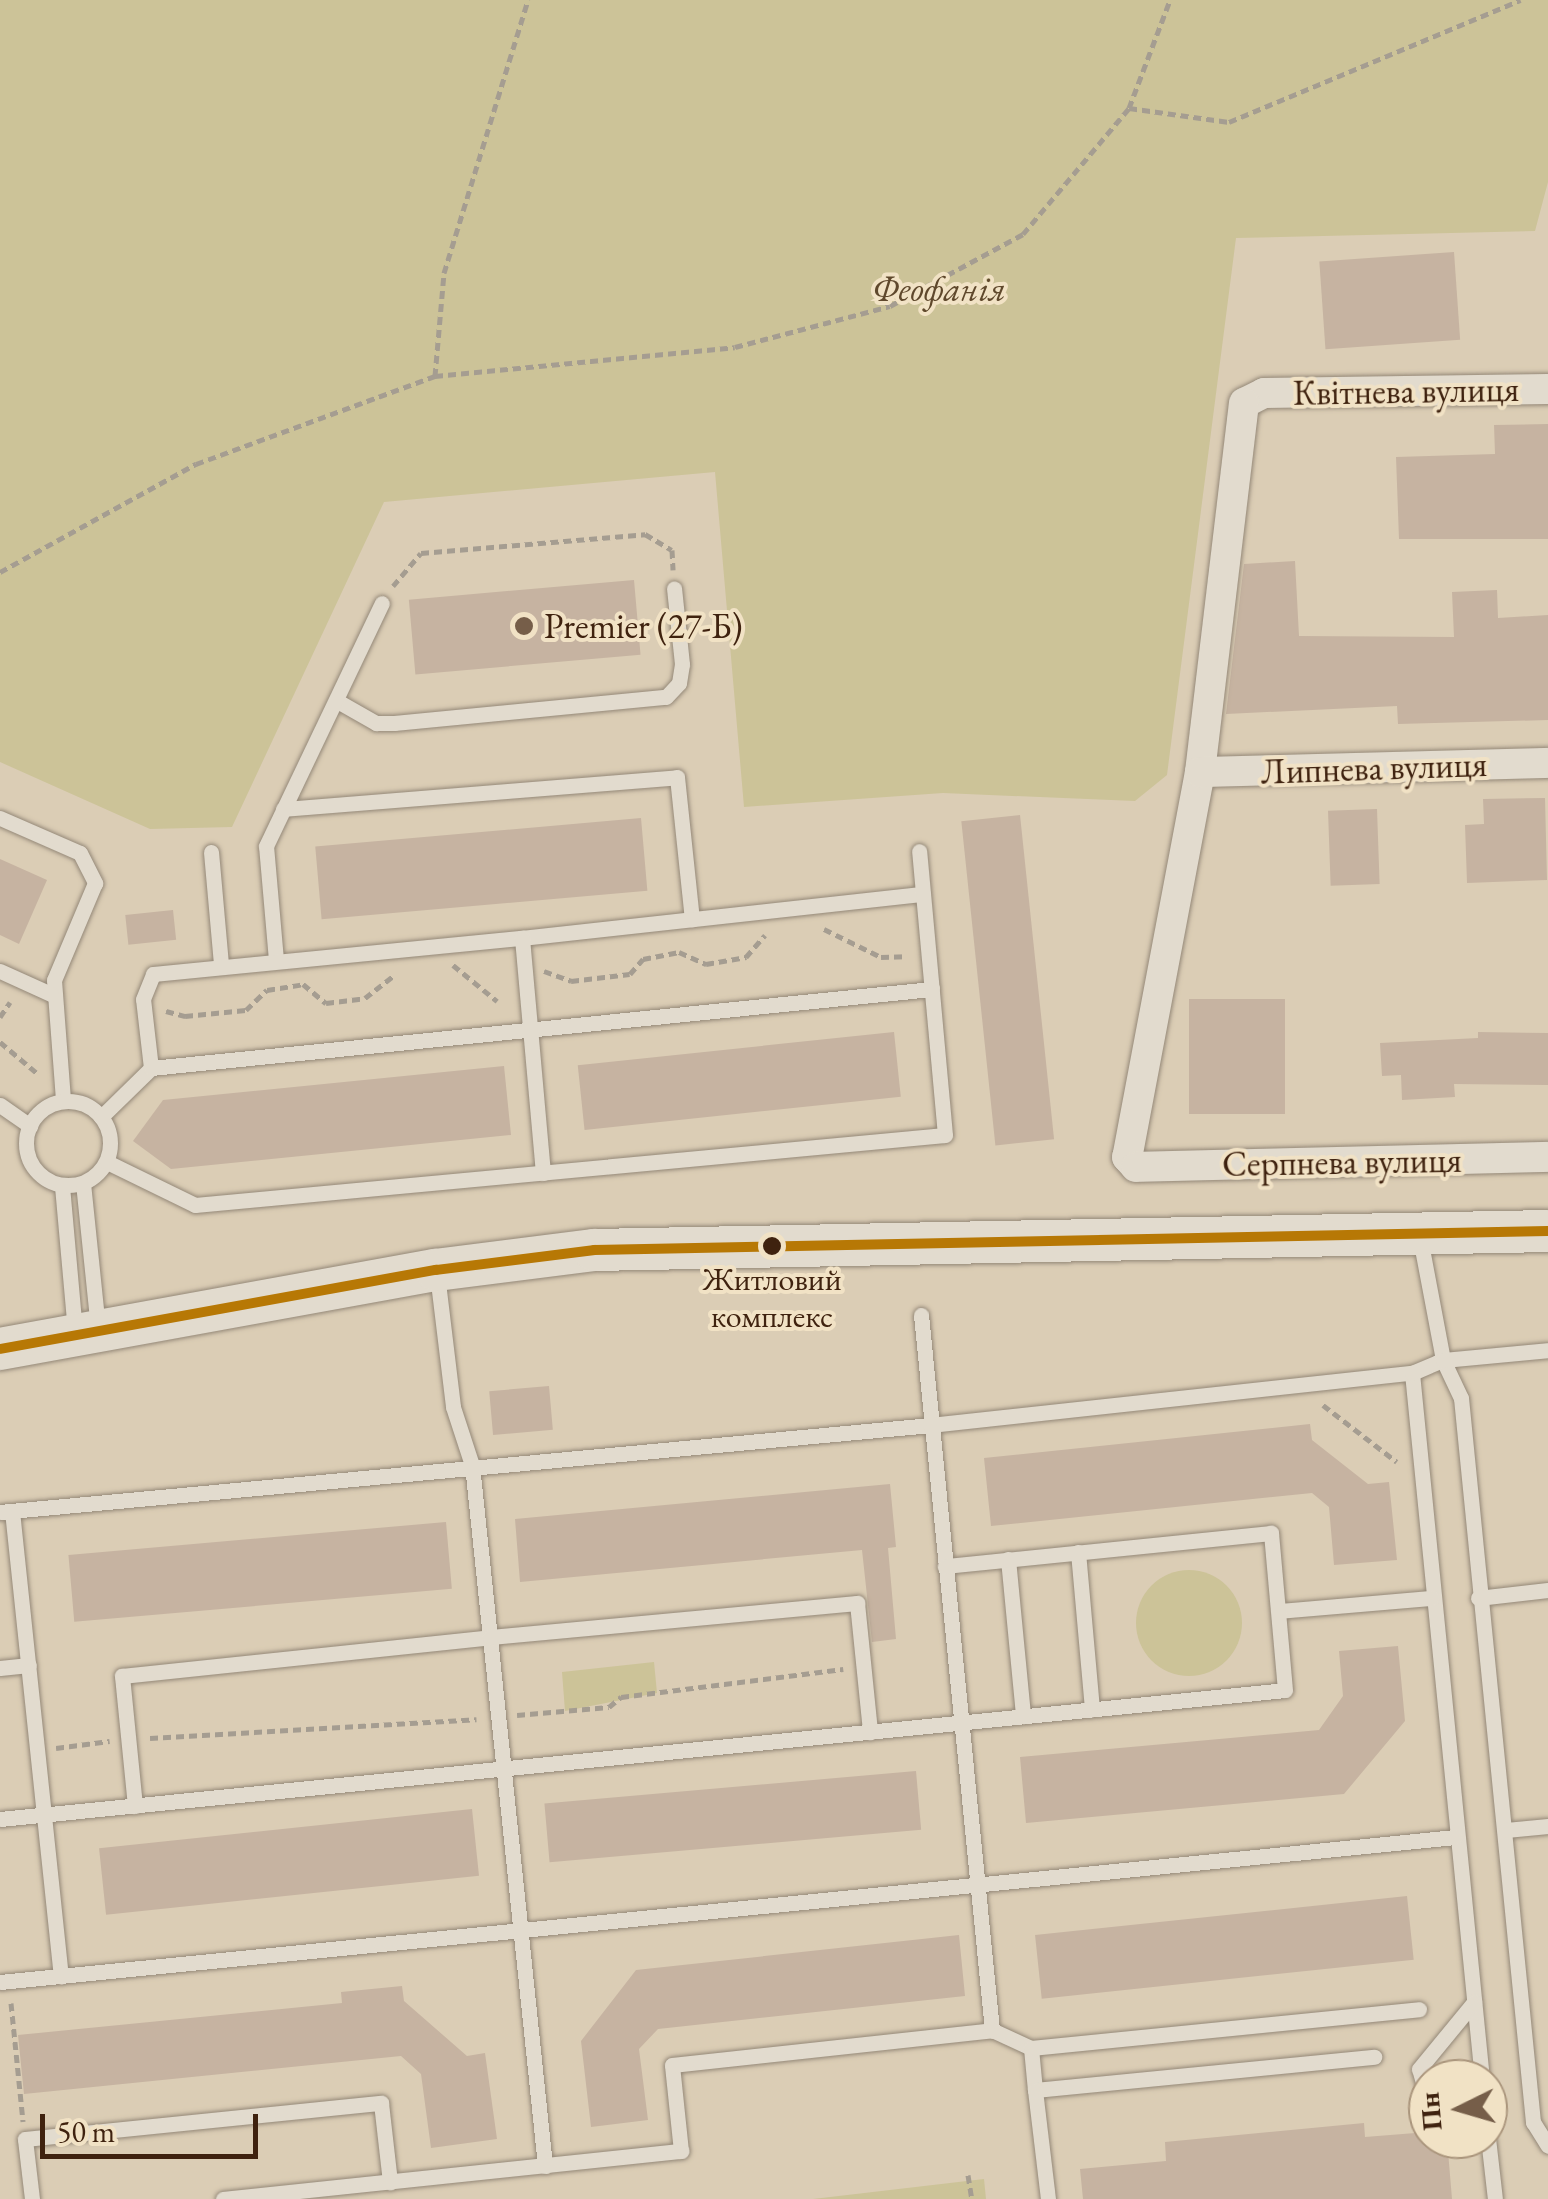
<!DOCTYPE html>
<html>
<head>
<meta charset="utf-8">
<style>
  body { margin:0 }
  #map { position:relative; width:1548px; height:2199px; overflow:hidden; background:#dbcdb5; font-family:"EB Garamond",serif }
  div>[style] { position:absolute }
  .green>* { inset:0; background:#ccc398 }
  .round { border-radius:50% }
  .building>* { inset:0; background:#c6b3a1; transform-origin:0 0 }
  .path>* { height:5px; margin-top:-2.5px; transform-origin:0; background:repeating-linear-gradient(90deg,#a59d91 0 8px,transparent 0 13px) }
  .roads { filter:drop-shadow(0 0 2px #948878) drop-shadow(0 0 2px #948878) }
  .lane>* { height:15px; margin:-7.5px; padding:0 7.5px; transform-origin:7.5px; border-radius:7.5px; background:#e2dbce }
  .lane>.ring { margin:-7.5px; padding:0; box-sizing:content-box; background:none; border:15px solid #e2dbce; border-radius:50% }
  .street>* { height:30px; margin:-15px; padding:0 15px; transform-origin:15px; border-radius:15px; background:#e2dbce }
  .secondary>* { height:42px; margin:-21px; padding:0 21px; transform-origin:21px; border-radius:21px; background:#e2dbce }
  .bus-1>* { height:10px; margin:-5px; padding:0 5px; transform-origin:5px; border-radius:5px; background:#b77805 }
  .dots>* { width:28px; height:28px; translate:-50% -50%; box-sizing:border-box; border:5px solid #f1e2c5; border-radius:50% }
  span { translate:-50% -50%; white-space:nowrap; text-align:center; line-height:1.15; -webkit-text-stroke:8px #f1e2c5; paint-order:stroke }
  .bus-label { font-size:32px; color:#3f220f }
  .park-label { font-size:35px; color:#5f482c; font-style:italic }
  .street-label { font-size:35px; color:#3f220f }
  .poi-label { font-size:35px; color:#3f220f }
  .left { translate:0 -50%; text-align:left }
  .north { position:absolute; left:1408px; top:2059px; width:100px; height:100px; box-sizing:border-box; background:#f1e2c5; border:2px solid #aa957c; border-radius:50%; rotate:265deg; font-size:28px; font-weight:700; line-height:40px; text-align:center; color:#3f220f }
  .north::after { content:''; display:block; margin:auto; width:35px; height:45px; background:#765e49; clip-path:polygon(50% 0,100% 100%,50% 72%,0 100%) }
  .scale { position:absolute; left:40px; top:2114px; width:218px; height:45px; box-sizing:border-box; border:5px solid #3f220f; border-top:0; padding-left:12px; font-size:30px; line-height:35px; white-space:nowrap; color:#3f220f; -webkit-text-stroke:8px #f1e2c5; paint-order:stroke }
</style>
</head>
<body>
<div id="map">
  <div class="green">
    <i style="clip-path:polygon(0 0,1548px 0,1548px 182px,1535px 231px,1236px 238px,1167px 775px,1135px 801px,943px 793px,744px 807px,715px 472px,384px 502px,232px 827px,150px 829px,0 762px)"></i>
    <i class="round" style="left:1136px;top:1570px;width:106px;height:106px"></i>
    <i style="clip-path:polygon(654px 1662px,657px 1693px,565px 1711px,562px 1672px)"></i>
    <i style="clip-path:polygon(984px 2179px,986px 2199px,813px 2199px)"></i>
  </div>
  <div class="building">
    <i style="left:1454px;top:252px;width:88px;height:135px;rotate:86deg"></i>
    <i style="clip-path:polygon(1548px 424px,1548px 539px,1399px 539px,1396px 457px,1495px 454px,1494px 425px)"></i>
    <i style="clip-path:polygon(1295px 561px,1299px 636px,1454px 637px,1452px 592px,1497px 590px,1498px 618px,1548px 615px,1548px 720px,1398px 724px,1397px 706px,1226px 714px,1244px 564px)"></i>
    <i style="left:634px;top:580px;width:75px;height:226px;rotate:85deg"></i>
    <i style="clip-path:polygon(1545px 798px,1547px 880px,1467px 883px,1465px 825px,1484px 824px,1483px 799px)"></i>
    <i style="left:1377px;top:809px;width:75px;height:49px;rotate:88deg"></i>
    <i style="left:1020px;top:815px;width:326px;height:59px;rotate:84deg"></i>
    <i style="left:641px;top:818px;width:73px;height:327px;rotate:85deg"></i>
    <i style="clip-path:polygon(0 859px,47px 880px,19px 944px,0 935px)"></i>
    <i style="left:173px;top:910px;width:30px;height:48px;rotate:84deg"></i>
    <i style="left:1285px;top:999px;width:115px;height:96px;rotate:90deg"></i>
    <i style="left:894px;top:1032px;width:65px;height:318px;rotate:84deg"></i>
    <i style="clip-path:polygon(1478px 1032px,1548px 1033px,1548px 1085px,1454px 1084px,1455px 1097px,1402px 1100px,1401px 1075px,1382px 1076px,1380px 1043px,1478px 1038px)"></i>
    <i style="clip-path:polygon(504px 1066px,511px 1135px,171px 1169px,133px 1141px,163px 1100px)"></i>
    <i style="left:549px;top:1386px;width:44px;height:60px;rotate:85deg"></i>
    <i style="clip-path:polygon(1310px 1424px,1312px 1440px,1368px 1484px,1389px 1482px,1397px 1560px,1334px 1565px,1329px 1507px,1312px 1493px,991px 1526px,984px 1458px)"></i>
    <i style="clip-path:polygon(890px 1484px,896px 1547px,888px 1548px,896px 1639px,872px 1642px,862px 1550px,520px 1582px,515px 1519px)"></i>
    <i style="left:446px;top:1522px;width:67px;height:379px;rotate:85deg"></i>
    <i style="clip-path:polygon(1398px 1646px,1405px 1721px,1344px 1794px,1026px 1823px,1020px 1757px,1319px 1730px,1343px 1696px,1339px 1651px)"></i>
    <i style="left:916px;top:1771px;width:59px;height:373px;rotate:85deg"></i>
    <i style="left:472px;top:1809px;width:67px;height:375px;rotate:84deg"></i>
    <i style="left:1407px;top:1896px;width:64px;height:374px;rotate:84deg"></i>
    <i style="clip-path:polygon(959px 1935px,965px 1996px,658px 2029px,639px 2049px,648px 2120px,591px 2127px,581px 2041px,636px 1970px)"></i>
    <i style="clip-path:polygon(402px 1986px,404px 2001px,467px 2056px,485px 2053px,497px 2139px,431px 2148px,421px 2074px,401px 2056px,24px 2094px,18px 2035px,342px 2003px,341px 1992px)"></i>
    <i style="clip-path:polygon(1364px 2123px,1365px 2137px,1428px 2132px,1428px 2139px,1447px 2139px,1452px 2199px,1083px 2199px,1080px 2169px,1166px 2161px,1165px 2142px)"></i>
  </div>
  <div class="path">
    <i style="left:1129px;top:108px;width:101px;rotate:8deg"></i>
    <i style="left:1229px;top:122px;width:316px;rotate:-22.7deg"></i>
    <i style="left:435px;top:376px;width:103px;rotate:-85deg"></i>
    <i style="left:444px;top:273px;width:286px;rotate:-72.9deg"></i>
    <i style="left:0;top:572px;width:224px;rotate:-28.9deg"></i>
    <i style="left:196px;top:464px;width:255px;rotate:-20.2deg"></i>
    <i style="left:435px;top:376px;width:301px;rotate:-5.5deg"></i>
    <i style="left:735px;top:347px;width:160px;rotate:-14.8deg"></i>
    <i style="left:890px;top:306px;width:151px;rotate:-28.4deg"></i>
    <i style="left:1023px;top:234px;width:165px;rotate:-49.9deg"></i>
    <i style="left:1129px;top:108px;width:116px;rotate:-69.2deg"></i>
    <i style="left:393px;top:586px;width:43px;rotate:-49.7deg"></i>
    <i style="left:421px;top:553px;width:225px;rotate:-4.8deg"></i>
    <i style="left:645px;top:534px;width:31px;rotate:31deg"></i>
    <i style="left:672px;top:550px;width:20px;rotate:87deg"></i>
    <i style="left:824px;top:929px;width:64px;rotate:26.2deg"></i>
    <i style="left:881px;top:957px;width:25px;rotate:-2deg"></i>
    <i style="left:453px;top:965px;width:57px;rotate:39.3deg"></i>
    <i style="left:544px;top:971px;width:29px;rotate:20deg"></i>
    <i style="left:571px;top:981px;width:59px;rotate:-6.8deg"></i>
    <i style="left:630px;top:974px;width:20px;rotate:-49deg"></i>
    <i style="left:643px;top:959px;width:37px;rotate:-11deg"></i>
    <i style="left:679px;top:952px;width:30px;rotate:24deg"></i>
    <i style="left:706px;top:964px;width:41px;rotate:-9.9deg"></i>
    <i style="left:746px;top:957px;width:29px;rotate:-49deg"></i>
    <i style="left:166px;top:1011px;width:20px;rotate:15deg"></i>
    <i style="left:185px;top:1016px;width:61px;rotate:-5.6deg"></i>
    <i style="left:246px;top:1010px;width:29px;rotate:-44deg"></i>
    <i style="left:267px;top:990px;width:36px;rotate:-9deg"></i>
    <i style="left:303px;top:984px;width:30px;rotate:40deg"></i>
    <i style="left:326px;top:1003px;width:39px;rotate:-7deg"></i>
    <i style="left:365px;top:998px;width:37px;rotate:-38deg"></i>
    <i style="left:0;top:1017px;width:18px;rotate:-56deg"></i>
    <i style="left:0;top:1042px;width:50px;rotate:40.1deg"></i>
    <i style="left:1323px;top:1405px;width:93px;rotate:37.6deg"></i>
    <i style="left:517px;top:1715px;width:92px;rotate:-5deg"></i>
    <i style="left:609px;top:1707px;width:16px;rotate:-40deg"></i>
    <i style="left:621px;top:1697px;width:224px;rotate:-7.2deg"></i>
    <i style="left:150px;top:1738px;width:327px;rotate:-3.3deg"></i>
    <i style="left:56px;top:1748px;width:54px;rotate:-7.4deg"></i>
    <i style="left:11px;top:2003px;width:119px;rotate:84.2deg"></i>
    <i style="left:968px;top:2175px;width:24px;rotate:81deg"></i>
  </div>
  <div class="roads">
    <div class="lane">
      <i style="left:339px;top:702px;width:43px;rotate:29.6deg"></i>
      <i style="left:376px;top:723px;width:18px"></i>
      <i style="left:394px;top:723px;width:273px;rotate:-5.5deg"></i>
      <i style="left:666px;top:697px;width:19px;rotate:-47deg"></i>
      <i style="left:679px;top:683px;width:19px;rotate:-81deg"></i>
      <i style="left:682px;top:664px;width:76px;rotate:-96deg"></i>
      <i style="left:283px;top:809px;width:395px;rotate:-4.6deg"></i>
      <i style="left:677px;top:777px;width:143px;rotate:84deg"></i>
      <i style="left:0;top:818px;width:87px;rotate:23.6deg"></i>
      <i style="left:80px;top:853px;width:34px;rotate:63deg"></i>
      <i style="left:95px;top:883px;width:105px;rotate:112.9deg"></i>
      <i style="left:54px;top:980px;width:121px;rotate:85.7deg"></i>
      <i style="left:211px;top:852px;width:113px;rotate:84.9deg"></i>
      <i style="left:522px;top:938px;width:403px;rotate:-6.3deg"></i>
      <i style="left:276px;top:960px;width:114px;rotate:-95deg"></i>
      <i style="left:266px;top:846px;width:269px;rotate:-64.5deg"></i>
      <i style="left:0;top:971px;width:56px;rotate:24.3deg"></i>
      <i style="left:151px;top:1068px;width:69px;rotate:-96.6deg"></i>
      <i style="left:143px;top:999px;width:27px;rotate:-68deg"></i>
      <i style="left:153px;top:974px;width:371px;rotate:-5.6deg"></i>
      <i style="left:522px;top:938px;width:236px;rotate:84.9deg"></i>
      <i class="ring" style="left:26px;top:1101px;width:69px;height:69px"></i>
      <i style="left:0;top:1105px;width:37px;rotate:35deg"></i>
      <i style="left:101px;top:1117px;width:70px;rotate:-44.4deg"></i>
      <i style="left:151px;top:1068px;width:785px;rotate:-5.78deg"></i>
      <i style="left:107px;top:1162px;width:98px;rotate:26deg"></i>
      <i style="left:195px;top:1205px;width:753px;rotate:-5.33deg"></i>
      <i style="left:945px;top:1135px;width:285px;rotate:-95.2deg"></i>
      <i style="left:83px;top:1183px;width:145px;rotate:84.1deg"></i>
      <i style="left:62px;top:1186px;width:146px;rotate:84.9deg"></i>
      <i style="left:1420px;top:1238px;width:124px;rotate:79.3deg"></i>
      <i style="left:1443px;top:1360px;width:42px;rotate:64.7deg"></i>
      <i style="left:1461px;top:1398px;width:728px;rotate:84.32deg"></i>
      <i style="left:1533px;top:2122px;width:28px;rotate:58deg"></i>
      <i style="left:437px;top:1274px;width:134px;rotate:83.1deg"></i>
      <i style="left:453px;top:1407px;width:61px;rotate:71.9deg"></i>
      <i style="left:472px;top:1465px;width:705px;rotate:84.05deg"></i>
      <i style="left:921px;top:1315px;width:719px;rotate:84.33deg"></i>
      <i style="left:1412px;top:1373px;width:709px;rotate:84.34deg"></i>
      <i style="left:12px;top:1511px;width:468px;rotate:84deg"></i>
      <i style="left:0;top:1512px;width:934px;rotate:-5.34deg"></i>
      <i style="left:930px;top:1425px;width:485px;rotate:-6.2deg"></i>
      <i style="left:1412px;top:1373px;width:34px;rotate:-23deg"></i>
      <i style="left:1443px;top:1360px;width:105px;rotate:-5.4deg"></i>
      <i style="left:1078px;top:1552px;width:158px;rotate:84.9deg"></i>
      <i style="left:1008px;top:1559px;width:158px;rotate:84.5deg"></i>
      <i style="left:1478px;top:1598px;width:70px;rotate:-6.5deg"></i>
      <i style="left:1279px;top:1611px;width:153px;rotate:-4.9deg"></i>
      <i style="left:0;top:1668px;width:29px;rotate:-6deg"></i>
      <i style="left:135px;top:1806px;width:131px;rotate:-95.7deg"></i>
      <i style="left:122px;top:1676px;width:370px;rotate:-6deg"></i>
      <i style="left:490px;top:1637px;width:369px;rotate:-5.3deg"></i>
      <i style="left:857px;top:1603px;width:130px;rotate:84.2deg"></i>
      <i style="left:0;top:1819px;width:1291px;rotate:-5.73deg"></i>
      <i style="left:1285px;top:1690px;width:158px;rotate:-95.1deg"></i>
      <i style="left:1271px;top:1533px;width:328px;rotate:174.2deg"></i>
      <i style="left:1506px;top:1830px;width:42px;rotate:-5.4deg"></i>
      <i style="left:0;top:1982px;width:1462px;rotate:-5.69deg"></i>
      <i style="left:1031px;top:2048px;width:42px;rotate:84.6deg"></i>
      <i style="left:1035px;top:2090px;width:341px;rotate:-5.6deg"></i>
      <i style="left:1035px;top:2090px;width:110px;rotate:83.2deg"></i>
      <i style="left:1428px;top:2100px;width:32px;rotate:-106deg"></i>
      <i style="left:1419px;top:2069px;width:87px;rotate:-50.6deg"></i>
      <i style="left:1488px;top:2138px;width:61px;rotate:83.5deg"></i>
      <i style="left:32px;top:2199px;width:60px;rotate:-96.7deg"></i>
      <i style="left:25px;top:2139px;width:358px;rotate:-5.8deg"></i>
      <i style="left:381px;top:2103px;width:80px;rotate:83.5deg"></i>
      <i style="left:223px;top:2199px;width:461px;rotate:-6deg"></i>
      <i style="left:681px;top:2151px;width:86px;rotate:-96deg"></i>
      <i style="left:672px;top:2065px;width:322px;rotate:-6.2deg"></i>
      <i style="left:992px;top:2030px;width:43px;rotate:24.8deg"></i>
      <i style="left:1031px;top:2048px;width:390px;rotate:-5.7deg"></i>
    </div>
    <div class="street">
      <i style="left:1548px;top:389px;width:284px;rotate:179.2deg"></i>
      <i style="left:1264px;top:393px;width:22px;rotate:153deg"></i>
      <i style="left:1244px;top:403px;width:372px;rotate:96.8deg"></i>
      <i style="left:1200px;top:772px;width:392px;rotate:100.7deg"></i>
      <i style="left:1127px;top:1157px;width:13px;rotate:48deg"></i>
      <i style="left:1136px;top:1167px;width:412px;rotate:-1.4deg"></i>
      <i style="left:1200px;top:772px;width:348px;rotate:-1.5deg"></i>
    </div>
    <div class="secondary">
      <i style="left:0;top:1349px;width:443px;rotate:-10.3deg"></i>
      <i style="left:436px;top:1270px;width:159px;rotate:-7.2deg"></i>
      <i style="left:594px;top:1250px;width:954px;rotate:-1.14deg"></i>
    </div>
  </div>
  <div class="bus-1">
    <i style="left:0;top:1349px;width:443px;rotate:-10.3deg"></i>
    <i style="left:436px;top:1270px;width:159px;rotate:-7.2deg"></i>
    <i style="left:594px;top:1250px;width:954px;rotate:-1.14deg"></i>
  </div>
  <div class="dots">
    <i style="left:524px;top:626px;background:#765e49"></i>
    <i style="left:772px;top:1246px;background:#3f220f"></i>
  </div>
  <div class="bus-label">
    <span style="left:772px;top:1298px">Житловий<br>комплекс</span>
  </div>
  <div class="park-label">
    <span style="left:939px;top:289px">Феофанія</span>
  </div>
  <div class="street-label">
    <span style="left:1406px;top:391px;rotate:-1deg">Квітнева вулиця</span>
    <span style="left:1374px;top:768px;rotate:-2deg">Липнева вулиця</span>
    <span style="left:1342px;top:1162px;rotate:-1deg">Серпнева вулиця</span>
  </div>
  <div class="poi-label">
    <span class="left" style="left:544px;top:626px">Premier (27-Б)</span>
  </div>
  <div class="north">Пн</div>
  <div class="scale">50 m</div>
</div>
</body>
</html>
